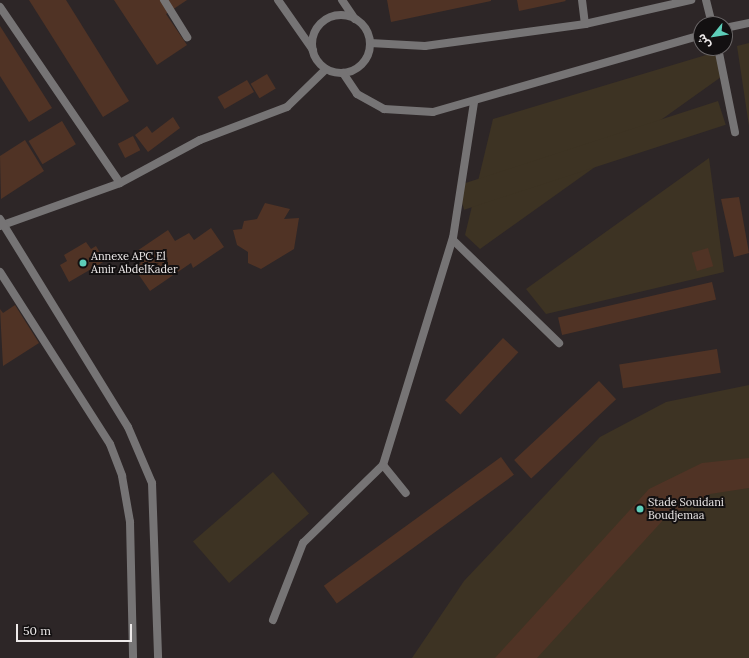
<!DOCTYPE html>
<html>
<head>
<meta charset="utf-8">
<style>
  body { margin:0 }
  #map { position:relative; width:749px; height:658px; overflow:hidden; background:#2d2627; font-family:Lora,"Noto Sans Arabic",serif }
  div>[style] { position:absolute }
  .green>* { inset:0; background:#3d3323; transform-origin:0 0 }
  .building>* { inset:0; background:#503325; transform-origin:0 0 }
  .minor>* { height:8px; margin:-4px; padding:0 4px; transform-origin:4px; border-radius:4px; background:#767475 }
  .tertiary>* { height:8px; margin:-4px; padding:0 4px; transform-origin:4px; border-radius:4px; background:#767475 }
  .tertiary>.ring { margin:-4px; padding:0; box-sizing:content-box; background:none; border:8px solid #767475; border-radius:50% }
  .dots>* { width:11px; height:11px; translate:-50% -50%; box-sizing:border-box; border:2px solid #131011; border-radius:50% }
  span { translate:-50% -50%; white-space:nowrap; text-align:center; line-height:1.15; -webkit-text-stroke:4px #131011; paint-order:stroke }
  .poi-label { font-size:11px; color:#eeeaea }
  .left { translate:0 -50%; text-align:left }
  .north { position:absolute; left:693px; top:16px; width:40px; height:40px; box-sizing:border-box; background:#131011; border:1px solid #6b6768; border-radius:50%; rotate:240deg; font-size:11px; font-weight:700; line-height:16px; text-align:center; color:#eeeaea }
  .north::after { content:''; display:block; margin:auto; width:14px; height:18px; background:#5dceb9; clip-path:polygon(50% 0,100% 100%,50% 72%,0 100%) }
  .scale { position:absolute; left:16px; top:624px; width:116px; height:18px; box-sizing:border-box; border:2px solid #eeeaea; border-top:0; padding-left:5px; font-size:12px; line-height:14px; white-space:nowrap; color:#eeeaea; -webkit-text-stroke:3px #131011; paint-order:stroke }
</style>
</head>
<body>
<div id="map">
  <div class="green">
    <i style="clip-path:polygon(749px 43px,749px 126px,737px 46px)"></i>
    <i style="clip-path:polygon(716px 52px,721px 77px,480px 249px,465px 235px,493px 119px)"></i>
    <i style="left:718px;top:101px;width:25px;height:275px;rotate:72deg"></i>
    <i style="clip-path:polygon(709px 158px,724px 272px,546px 314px,526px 289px)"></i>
    <i style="clip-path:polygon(749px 385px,749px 658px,412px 658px,464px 581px,600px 437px,666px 402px)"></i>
    <i style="left:273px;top:472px;width:55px;height:106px;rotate:49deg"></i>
  </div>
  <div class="building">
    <i style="clip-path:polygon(29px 0,66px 0,129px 101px,103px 117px)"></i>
    <i style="clip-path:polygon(114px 0,187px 0,166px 14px,187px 45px,157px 65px)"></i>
    <i style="clip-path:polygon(387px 0,491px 0,491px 1px,391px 22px)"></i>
    <i style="clip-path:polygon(517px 0,565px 0,566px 1px,519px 11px)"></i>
    <i style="clip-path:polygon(0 26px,52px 108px,29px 122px,0 76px)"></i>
    <i style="left:267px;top:74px;width:17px;height:19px;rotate:59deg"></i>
    <i style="left:247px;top:80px;width:14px;height:34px;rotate:60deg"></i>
    <i style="clip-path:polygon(173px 117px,180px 128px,148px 152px,135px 135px,147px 126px,152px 133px)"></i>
    <i style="left:62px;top:121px;width:27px;height:39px;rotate:59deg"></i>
    <i style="left:133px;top:136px;width:16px;height:17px;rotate:63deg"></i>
    <i style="clip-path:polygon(25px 140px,44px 171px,1px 199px,0 156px)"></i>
    <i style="clip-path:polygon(739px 197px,749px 253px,734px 257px,721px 199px)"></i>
    <i style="clip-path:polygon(265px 203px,290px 209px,284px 219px,299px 218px,294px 249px,261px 269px,248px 263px,248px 252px,237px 245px,233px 230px,242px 229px,244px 221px,257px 219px)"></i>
    <i style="clip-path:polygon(211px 228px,224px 247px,193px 268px,191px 263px,150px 291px,134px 268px,141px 263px,134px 253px,168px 230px,175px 241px,189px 233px,194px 240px)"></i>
    <i style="clip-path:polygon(86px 242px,91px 249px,96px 246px,105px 261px,69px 282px,60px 265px,67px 261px,64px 255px)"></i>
    <i style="left:708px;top:248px;width:19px;height:17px;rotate:74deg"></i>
    <i style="left:712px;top:282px;width:18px;height:158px;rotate:77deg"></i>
    <i style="clip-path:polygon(15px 305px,39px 343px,3px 366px,0 309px,3px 313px)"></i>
    <i style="left:503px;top:338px;width:21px;height:85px;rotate:43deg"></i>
    <i style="left:717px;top:349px;width:24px;height:99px;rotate:81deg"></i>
    <i style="left:599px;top:381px;width:25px;height:116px;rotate:47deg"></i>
    <i style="left:501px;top:457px;width:22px;height:219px;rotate:54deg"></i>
    <i style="clip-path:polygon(749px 458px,749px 488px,710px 494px,665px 518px,537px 658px,495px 658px,649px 489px,702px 463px)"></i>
  </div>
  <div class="minor">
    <i style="left:164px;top:0;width:44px;rotate:58.1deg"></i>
    <i style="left:582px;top:0;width:24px;rotate:83deg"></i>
    <i style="left:706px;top:0;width:25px;rotate:76deg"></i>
    <i style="left:0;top:7px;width:213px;rotate:55.7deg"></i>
    <i style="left:718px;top:48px;width:86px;rotate:78.6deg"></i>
    <i style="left:0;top:226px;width:127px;rotate:-19.7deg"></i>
    <i style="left:120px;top:183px;width:91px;rotate:-28.3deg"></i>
    <i style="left:200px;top:140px;width:93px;rotate:-20.8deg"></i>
    <i style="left:287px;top:107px;width:54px;rotate:-44.3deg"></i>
    <i style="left:453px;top:240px;width:148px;rotate:44.2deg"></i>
    <i style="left:383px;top:465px;width:36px;rotate:51deg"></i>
    <i style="left:273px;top:620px;width:83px;rotate:-68.7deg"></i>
    <i style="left:303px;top:543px;width:112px;rotate:-44.3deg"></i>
    <i style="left:383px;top:465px;width:238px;rotate:-72.9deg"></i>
    <i style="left:453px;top:238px;width:138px;rotate:-81.2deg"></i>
  </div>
  <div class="tertiary">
    <i style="left:278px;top:0;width:61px;rotate:55deg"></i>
    <i style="left:342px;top:0;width:23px;rotate:56deg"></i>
    <i class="ring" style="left:312px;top:15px;width:50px;height:50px"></i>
    <i style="left:725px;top:28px;width:25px;rotate:-12deg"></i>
    <i style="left:370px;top:43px;width:55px;rotate:3.1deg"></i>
    <i style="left:425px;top:46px;width:162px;rotate:-7.8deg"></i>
    <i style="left:585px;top:24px;width:109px;rotate:-12.8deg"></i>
    <i style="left:343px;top:73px;width:25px;rotate:56deg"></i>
    <i style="left:357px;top:94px;width:31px;rotate:29deg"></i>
    <i style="left:384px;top:109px;width:49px;rotate:3.5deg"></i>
    <i style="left:433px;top:112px;width:279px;rotate:-16deg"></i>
    <i style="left:0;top:219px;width:244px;rotate:58.4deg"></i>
    <i style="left:128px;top:427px;width:61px;rotate:66.8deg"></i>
    <i style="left:152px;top:483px;width:175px;rotate:88deg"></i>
    <i style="left:0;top:272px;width:204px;rotate:57.4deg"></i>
    <i style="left:110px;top:444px;width:34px;rotate:69deg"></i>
    <i style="left:122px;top:476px;width:47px;rotate:80.1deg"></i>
    <i style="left:130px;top:522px;width:136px;rotate:88.7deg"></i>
  </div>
  <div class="dots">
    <i style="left:83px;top:263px;background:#5dceb9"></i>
    <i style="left:640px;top:509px;background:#5dceb9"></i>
  </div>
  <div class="poi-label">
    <span class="left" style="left:91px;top:263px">Annexe APC El<br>Amir AbdelKader</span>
    <span class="left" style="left:648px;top:509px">Stade Souidani<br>Boudjemaa</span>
  </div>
  <div class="north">ش</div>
  <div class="scale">50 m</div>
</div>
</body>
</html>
